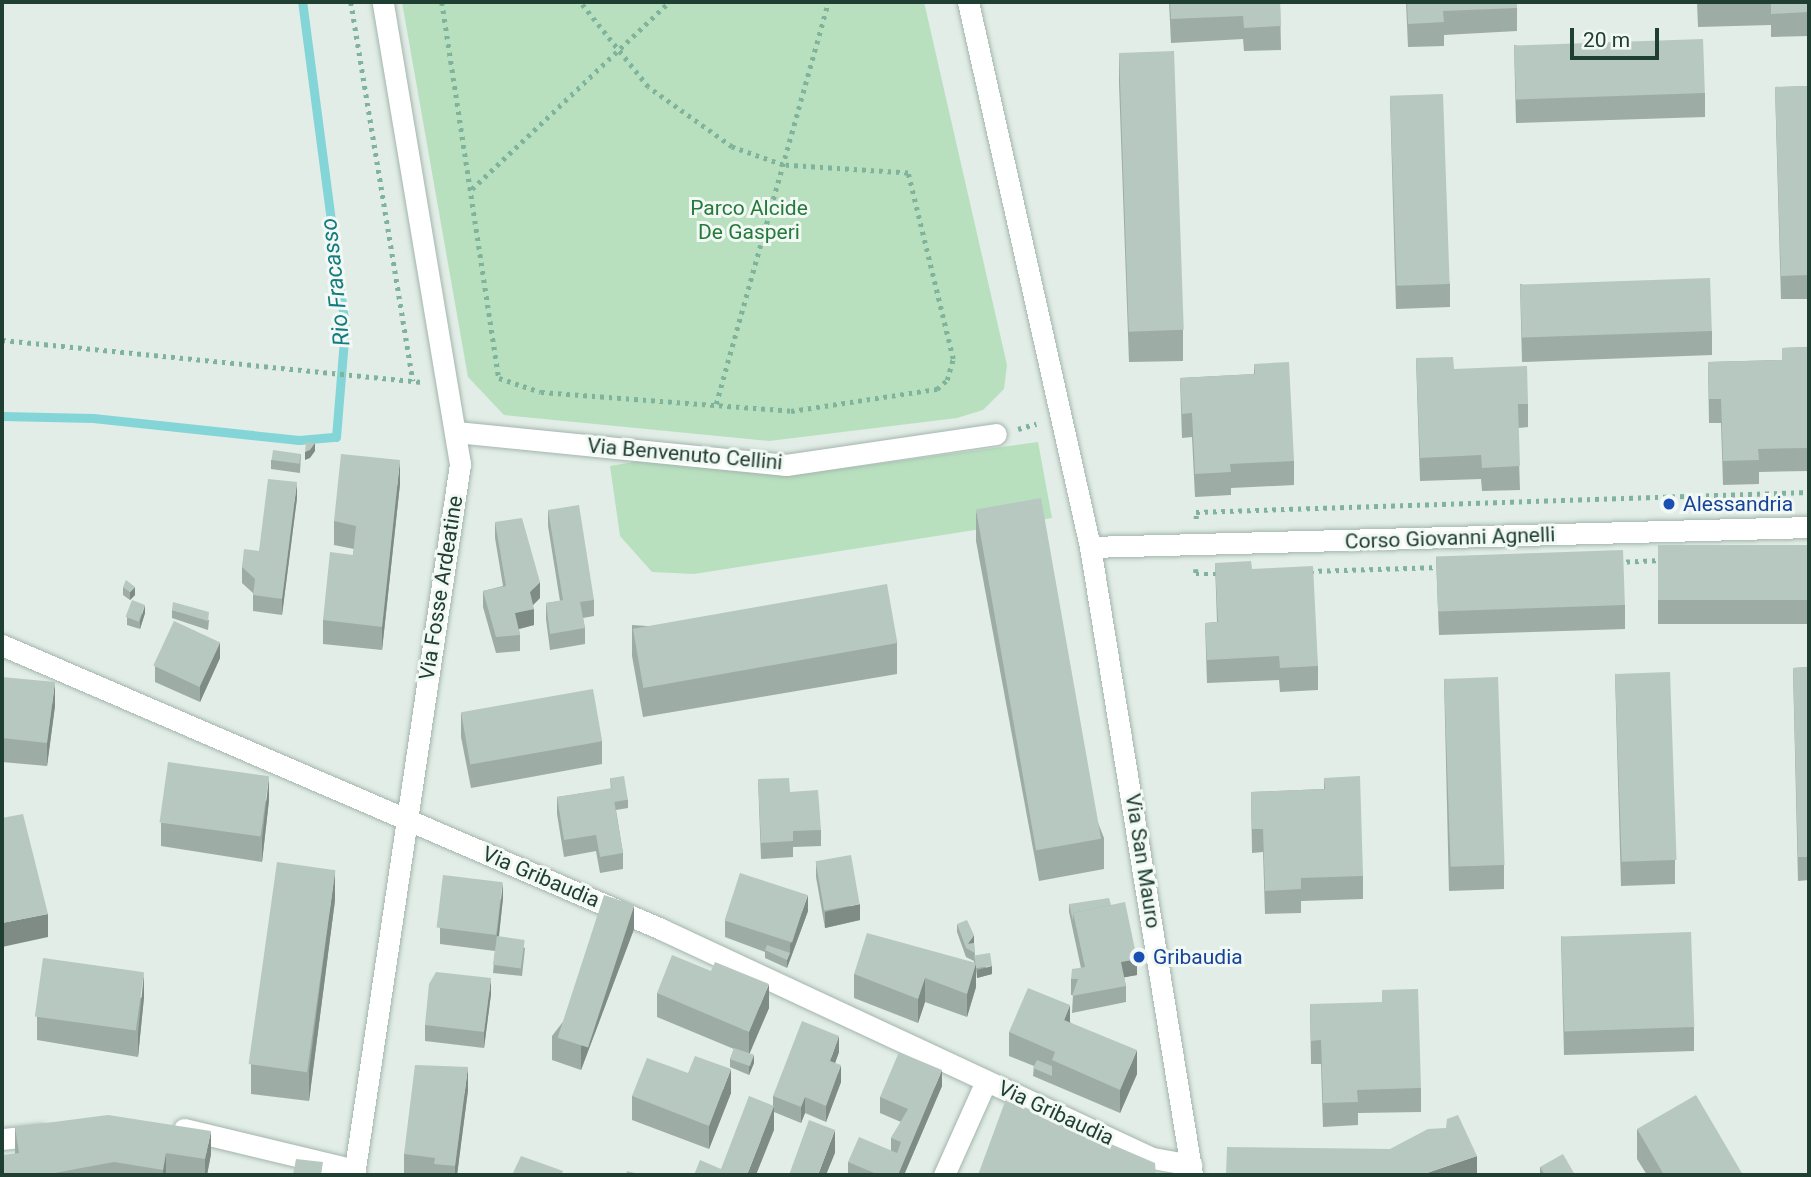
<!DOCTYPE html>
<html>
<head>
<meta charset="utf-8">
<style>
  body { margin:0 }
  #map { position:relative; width:1811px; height:1177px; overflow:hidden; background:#e1ede6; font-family:Roboto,sans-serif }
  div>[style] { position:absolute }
  .green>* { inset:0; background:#b8e0be }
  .stream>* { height:9px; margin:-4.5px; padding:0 4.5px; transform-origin:4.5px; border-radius:4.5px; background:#84d5d7 }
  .path>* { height:4.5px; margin-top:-2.25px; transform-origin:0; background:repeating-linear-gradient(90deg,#7fb39c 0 3.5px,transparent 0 8.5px) }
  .roads { filter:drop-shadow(0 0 2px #a3b5ad) drop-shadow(0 0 2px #a3b5ad) }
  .minor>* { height:21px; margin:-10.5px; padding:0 10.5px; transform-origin:10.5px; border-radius:10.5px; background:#fff }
  .wall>* { inset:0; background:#9daca4; transform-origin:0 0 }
  .shaded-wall>* { inset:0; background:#7f8c86 }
  .building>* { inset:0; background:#b6c8bf; transform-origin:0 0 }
  .dots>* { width:19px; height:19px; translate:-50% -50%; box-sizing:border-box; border:4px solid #f2f9f5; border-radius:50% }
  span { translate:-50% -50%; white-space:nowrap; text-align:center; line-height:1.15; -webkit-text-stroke:6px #f2f9f5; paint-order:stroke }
  .park-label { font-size:21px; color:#267a3c }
  .street-label { font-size:21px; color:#203f33 }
  .transit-label { font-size:21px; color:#164399 }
  .left { translate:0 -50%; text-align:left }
  .water-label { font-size:23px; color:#147c81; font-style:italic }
  .frame { position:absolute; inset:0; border:4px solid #203f33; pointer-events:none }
  .scale { position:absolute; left:1570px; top:28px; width:89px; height:32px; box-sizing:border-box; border:4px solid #203f33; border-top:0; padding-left:9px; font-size:21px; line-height:24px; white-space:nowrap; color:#203f33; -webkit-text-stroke:5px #f2f9f5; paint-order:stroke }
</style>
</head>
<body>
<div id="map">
  <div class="green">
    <i style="clip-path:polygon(402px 2px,924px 2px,1007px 365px,1004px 389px,983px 410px,957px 418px,769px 441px,504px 415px,468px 377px)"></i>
    <i style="clip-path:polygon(1038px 442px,1052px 518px,694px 574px,652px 572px,620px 536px,610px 466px,639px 461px,787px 476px)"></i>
  </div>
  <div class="stream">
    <i style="left:2px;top:416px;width:91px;rotate:1.3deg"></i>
    <i style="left:93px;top:418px;width:207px;rotate:6.1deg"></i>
    <i style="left:299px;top:440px;width:37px;rotate:-5deg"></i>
    <i style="left:336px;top:437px;width:110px;rotate:-85.3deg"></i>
    <i style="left:345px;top:327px;width:328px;rotate:-97.5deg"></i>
  </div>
  <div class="path">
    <i style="left:351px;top:2px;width:384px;rotate:80.7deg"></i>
    <i style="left:442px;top:2px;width:380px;rotate:81.4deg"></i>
    <i style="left:499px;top:378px;width:44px;rotate:18.4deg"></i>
    <i style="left:541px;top:392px;width:251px;rotate:4.3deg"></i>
    <i style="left:791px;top:411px;width:148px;rotate:-8.6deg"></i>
    <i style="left:937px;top:389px;width:13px;rotate:-42deg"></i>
    <i style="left:947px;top:380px;width:22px;rotate:-74deg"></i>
    <i style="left:953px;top:359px;width:191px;rotate:-103.6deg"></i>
    <i style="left:908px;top:173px;width:125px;rotate:-176.3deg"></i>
    <i style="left:783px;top:165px;width:54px;rotate:-160.6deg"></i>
    <i style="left:732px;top:147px;width:103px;rotate:-144.5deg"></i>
    <i style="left:648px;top:87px;width:109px;rotate:-128.7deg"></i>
    <i style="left:472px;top:189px;width:272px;rotate:-43.5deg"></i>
    <i style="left:2px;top:340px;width:422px;rotate:5.7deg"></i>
    <i style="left:716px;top:404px;width:417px;rotate:-74.4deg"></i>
    <i style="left:1018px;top:429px;width:19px;rotate:-16deg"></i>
    <i style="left:1196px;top:519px;width:7px;rotate:-90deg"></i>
    <i style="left:1196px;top:512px;width:613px;rotate:-1.87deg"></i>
    <i style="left:1618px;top:562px;width:43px;rotate:-2.7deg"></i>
    <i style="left:1196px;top:569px;width:5px;rotate:90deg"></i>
    <i style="left:1196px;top:574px;width:25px"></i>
    <i style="left:1310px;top:571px;width:131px;rotate:-1.7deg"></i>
  </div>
  <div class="roads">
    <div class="minor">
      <i style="left:968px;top:2px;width:558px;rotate:77.38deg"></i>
      <i style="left:1090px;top:547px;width:636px;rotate:80.77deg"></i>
      <i style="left:456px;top:432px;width:332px;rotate:5.7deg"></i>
      <i style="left:786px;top:465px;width:212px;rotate:-8.4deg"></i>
      <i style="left:1090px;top:547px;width:719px;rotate:-1.59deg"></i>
      <i style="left:2px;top:645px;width:718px;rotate:23.31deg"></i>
      <i style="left:661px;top:929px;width:542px;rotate:25deg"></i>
      <i style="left:1152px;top:1158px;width:40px;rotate:10deg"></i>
      <i style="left:184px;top:1129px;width:176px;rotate:13.5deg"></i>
      <i style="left:2px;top:1139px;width:39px;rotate:-6deg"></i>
      <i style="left:354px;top:1175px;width:719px;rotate:-81.52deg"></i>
      <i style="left:460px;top:464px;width:468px;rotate:-99.5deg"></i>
      <i style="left:944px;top:1175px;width:103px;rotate:-65.9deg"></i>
    </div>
  </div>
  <div class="wall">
    <i style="clip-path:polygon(1169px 2px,1280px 2px,1281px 50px,1244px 51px,1243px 39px,1171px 43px)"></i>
    <i style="clip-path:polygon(1406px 2px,1517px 2px,1517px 31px,1444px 35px,1444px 46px,1408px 47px)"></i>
    <i style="clip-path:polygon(1697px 2px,1808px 2px,1809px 36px,1771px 37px,1771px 25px,1698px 27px)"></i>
    <i style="clip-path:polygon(1514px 45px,1705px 93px,1705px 117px,1516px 123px)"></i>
    <i style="clip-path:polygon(1119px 53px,1183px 330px,1183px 361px,1129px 362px,1119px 83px)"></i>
    <i style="clip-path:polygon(1809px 86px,1809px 299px,1781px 299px,1775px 87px)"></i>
    <i style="clip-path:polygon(1390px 97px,1450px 284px,1450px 307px,1396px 309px)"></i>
    <i style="clip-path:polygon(1520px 284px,1712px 331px,1712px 355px,1522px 362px)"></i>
    <i style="clip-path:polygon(1809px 347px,1809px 471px,1759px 472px,1759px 484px,1723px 485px,1721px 423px,1709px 423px,1708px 362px,1782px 360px,1782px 348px)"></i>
    <i style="clip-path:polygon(1416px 358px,1454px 369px,1528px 404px,1528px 427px,1518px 428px,1520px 490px,1482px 491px,1481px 479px,1420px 481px)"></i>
    <i style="clip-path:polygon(1254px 364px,1294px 461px,1294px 485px,1231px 488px,1231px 495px,1195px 497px,1192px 437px,1182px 438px,1180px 378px,1254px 374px)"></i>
    <i style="clip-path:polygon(301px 454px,300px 473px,271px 469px,271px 460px)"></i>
    <i style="clip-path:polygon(400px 484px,382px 650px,323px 644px,323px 620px,353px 555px,354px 549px,334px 545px,334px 521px)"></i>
    <i style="clip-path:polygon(297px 498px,282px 615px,253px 611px,253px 593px,242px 583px,242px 567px,259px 551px)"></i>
    <i style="clip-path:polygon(548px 510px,594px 600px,594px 616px,583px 618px,585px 628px,585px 644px,550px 650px,546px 619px,546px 603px,560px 601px,548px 526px)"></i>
    <i style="clip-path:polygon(976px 511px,1104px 838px,1104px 869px,1039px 881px,976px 541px)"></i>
    <i style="clip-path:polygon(495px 522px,540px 598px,533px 605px,534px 625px,519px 629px,520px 635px,520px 651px,496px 653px,483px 607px,483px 591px,503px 586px,495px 538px)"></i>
    <i style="left:1809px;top:545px;width:79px;height:151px;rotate:90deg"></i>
    <i style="clip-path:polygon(1436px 557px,1625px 605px,1625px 629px,1439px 635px)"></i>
    <i style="clip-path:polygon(1215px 563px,1252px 569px,1318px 666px,1318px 690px,1280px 692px,1279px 680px,1207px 683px,1205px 623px,1217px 622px)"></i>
    <i style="clip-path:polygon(123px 587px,135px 595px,130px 600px,123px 595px)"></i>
    <i style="clip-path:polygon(172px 610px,209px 620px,208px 630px,172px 618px)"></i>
    <i style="clip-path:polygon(145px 613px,140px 629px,127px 625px,127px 617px)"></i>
    <i style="clip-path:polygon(632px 625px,897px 643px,897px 674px,643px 717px,632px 656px)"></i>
    <i style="clip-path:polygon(220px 658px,200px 702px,155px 682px,155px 666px)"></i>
    <i style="clip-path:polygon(1809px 667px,1809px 880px,1798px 881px,1793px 668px)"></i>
    <i style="clip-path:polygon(1615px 673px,1675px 860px,1675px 884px,1621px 886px)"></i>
    <i style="clip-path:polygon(2px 677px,55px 706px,47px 766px,2px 762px)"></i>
    <i style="clip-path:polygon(1444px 678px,1504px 865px,1504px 889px,1449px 891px)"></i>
    <i style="clip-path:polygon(461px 713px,602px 741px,602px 764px,471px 788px,461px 737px)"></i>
    <i style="clip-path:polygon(610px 778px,628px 800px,628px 808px,616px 810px,623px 853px,623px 869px,600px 873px,596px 851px,564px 857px,557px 814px,557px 797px,611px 789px)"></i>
    <i style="clip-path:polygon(1324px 778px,1363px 876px,1363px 899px,1301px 901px,1301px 913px,1265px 914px,1263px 852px,1252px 853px,1251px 792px,1324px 789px)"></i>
    <i style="clip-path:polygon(758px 779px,790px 792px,821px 830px,821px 846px,793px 847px,793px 857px,761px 859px)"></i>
    <i style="clip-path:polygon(269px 800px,262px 862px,161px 846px,161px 823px)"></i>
    <i style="clip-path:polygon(816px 861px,860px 920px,825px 928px,816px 877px)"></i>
    <i style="clip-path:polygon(503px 898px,499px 937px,525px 948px,522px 976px,493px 973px,495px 951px,440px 944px,440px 928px)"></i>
    <i style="clip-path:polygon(335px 900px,309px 1101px,251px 1094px,251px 1064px)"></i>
    <i style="clip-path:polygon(1069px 904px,1111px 905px,1137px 975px,1124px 977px,1126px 986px,1126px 1002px,1072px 1013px,1073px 995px,1071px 995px,1071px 979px,1081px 968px,1069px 912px)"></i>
    <i style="clip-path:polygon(808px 911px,787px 968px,765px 958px,765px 952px,725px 937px,725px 921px)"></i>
    <i style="clip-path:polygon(957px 924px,974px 943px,975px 956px,992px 974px,977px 978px,976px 970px,976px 987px,967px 1017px,925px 1002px,918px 1023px,854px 998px,854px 974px,974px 963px,974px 961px,966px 957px,957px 932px)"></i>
    <i style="clip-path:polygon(634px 929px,581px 1070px,552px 1060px,552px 1036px)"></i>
    <i style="clip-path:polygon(1561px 936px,1694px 1027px,1694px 1051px,1564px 1055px)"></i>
    <i style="clip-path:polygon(657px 993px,769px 1008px,749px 1053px,754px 1063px,749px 1075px,730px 1067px,730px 1059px,734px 1049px,657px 1017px)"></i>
    <i style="clip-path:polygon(491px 994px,484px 1048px,425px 1041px,425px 1025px)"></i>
    <i style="clip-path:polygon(144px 997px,138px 1057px,37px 1040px,37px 1017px)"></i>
    <i style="clip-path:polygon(1310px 1004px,1421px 1088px,1421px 1112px,1358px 1113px,1358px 1125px,1323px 1127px,1321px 1064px,1311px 1064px)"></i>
    <i style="clip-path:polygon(1070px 1022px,1137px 1074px,1120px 1113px,1033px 1076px,1034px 1066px,1009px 1056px,1009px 1032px)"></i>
    <i style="clip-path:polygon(839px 1052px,835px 1063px,841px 1082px,826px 1122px,805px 1113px,801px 1123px,774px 1112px,774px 1130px,721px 1169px,773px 1106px,773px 1096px)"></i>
    <i style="clip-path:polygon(688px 1073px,731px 1093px,709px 1149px,632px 1120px,632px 1096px)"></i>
    <i style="clip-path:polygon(942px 1086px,904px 1175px,848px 1175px,848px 1162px,891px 1151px,891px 1138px,901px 1122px,880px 1113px,880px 1097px)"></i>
    <i style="clip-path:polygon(468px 1090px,457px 1175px,404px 1175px,404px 1154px)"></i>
    <i style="clip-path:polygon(15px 1127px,211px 1154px,207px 1175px,2px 1175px,15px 1153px)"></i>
    <i style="clip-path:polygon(1637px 1129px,1743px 1175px,1647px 1175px,1637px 1159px)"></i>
    <i style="clip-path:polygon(1540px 1167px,1575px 1175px,1540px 1175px)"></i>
  </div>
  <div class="shaded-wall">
    <i style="clip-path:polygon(315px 443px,315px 451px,310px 458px,305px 460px,305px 452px)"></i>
    <i style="clip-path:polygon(400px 460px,400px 484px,382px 650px,382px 627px)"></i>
    <i style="clip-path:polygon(297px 482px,297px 498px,282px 615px,282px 599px)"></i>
    <i style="clip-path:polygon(540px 582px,540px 598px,530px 608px,530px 592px)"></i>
    <i style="clip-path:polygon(135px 587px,135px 595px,130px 600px,130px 592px)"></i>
    <i style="clip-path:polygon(145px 605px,145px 613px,140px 629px,140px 621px)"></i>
    <i style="clip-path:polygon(534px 609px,534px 625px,515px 630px,515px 613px)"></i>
    <i style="clip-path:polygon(220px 642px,220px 658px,200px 702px,200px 686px)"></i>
    <i style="clip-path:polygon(55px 682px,55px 706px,47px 766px,47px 743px)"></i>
    <i style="clip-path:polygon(269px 777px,269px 800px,262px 862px,262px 839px)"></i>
    <i style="clip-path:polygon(335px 870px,335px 900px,309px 1101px,309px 1071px)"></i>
    <i style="clip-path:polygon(503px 882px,503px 898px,497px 951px,497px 935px)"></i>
    <i style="clip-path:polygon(808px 895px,808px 911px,787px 968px,787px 960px,790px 953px,790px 945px)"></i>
    <i style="clip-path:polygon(860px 904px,860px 920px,825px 928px,825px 912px)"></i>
    <i style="clip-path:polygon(634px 905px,634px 929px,581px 1070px,581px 1047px)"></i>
    <i style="clip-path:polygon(48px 914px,48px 937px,2px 947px,2px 923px)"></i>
    <i style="clip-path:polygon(974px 935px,974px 943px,968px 944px)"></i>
    <i style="clip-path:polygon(1137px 959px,1137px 975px,1121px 978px,1121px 962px)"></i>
    <i style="clip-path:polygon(976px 963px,976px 987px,967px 1017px,967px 994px)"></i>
    <i style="clip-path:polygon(992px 966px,992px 974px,977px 978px,977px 970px)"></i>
    <i style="clip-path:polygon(144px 973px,144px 997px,138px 1057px,138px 1033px)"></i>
    <i style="clip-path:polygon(491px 978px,491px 994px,484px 1048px,484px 1032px)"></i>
    <i style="clip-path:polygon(925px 978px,925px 1002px,918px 1023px,918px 999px)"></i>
    <i style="clip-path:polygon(769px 984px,769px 1008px,749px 1055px,749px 1032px)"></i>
    <i style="clip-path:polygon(1070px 1005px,1070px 1029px,1064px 1020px)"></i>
    <i style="clip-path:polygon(839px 1036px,839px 1052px,830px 1077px,830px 1061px)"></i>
    <i style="clip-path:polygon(1137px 1050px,1137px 1074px,1120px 1113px,1120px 1090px)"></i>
    <i style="clip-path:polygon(754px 1055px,754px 1063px,749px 1075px,749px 1066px)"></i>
    <i style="clip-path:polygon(841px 1065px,841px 1082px,826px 1122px,826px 1106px)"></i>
    <i style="clip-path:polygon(468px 1067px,468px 1090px,457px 1175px,455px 1175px,455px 1166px)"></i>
    <i style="clip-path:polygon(731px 1069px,731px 1093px,709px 1149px,709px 1126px)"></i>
    <i style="clip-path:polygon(942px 1070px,942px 1086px,904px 1175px,898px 1175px)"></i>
    <i style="clip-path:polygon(805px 1097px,805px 1113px,801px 1123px,801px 1107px)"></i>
    <i style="clip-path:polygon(774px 1106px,774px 1130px,756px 1175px,747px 1175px)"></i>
    <i style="clip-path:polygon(835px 1130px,835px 1153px,826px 1175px,818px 1175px)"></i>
    <i style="clip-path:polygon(211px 1131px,211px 1154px,207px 1175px,205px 1175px,205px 1159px)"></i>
    <i style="clip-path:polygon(166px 1153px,166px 1175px,163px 1175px,163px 1170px)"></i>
    <i style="clip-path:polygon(1477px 1156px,1477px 1175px,1421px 1175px)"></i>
  </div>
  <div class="building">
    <i style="clip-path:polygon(1170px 2px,1280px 2px,1281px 26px,1244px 28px,1243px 16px,1171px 19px)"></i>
    <i style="clip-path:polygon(1407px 2px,1517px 2px,1517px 8px,1443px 11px,1444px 22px,1408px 24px)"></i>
    <i style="clip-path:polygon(1698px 2px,1754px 2px,1698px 4px)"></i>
    <i style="clip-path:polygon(1771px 2px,1808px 2px,1809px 12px,1771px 14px)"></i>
    <i style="left:1703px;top:39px;width:54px;height:189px;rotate:88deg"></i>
    <i style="left:1174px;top:51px;width:279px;height:55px;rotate:88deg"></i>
    <i style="clip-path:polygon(1809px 86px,1809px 275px,1781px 276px,1775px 87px)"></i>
    <i style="left:1443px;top:94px;width:190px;height:53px;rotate:88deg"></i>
    <i style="left:1710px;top:278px;width:53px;height:190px;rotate:88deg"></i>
    <i style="clip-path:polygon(1809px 347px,1809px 448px,1758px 449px,1759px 460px,1723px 461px,1721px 399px,1709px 399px,1708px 362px,1782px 360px,1782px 348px)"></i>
    <i style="clip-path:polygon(1453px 357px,1454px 369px,1527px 366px,1528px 404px,1518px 404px,1520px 466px,1482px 468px,1481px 455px,1420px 458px,1416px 358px)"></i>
    <i style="clip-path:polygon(1289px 362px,1294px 461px,1230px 464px,1231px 472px,1195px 474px,1192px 413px,1182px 414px,1180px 378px,1255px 374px,1254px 364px)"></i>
    <i style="clip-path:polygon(306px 442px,315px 443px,310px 450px,305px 452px)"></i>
    <i style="left:273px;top:450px;width:28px;height:10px;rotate:8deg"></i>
    <i style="clip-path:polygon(341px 454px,400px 460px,382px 627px,323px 620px,330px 552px,353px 555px,356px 526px,334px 521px)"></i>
    <i style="clip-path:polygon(268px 479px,297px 482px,282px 599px,253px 595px,255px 579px,242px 567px,244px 549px,259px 551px)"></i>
    <i style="left:1041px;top:498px;width:346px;height:66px;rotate:80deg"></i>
    <i style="clip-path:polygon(579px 505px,594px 600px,580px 602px,585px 628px,550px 634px,546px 603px,563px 600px,548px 510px)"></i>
    <i style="clip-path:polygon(522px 518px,540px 582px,530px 592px,534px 609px,515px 613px,520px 635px,496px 637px,483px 591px,506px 586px,495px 522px)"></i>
    <i style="left:1809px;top:545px;width:55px;height:151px;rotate:90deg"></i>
    <i style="left:1623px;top:550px;width:55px;height:187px;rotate:88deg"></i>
    <i style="clip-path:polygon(1251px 561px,1252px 569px,1313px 566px,1318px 666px,1280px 668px,1279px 656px,1207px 660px,1205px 623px,1218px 622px,1215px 563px)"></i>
    <i style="clip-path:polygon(126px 580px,135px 587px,130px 592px,123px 587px)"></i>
    <i style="left:887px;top:584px;width:60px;height:258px;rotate:80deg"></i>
    <i style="left:132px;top:600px;width:14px;height:18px;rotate:21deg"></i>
    <i style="clip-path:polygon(173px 602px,209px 612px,208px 621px,172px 610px)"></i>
    <i style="left:174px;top:621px;width:51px;height:49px;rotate:25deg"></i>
    <i style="clip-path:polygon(1809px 667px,1809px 857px,1798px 857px,1793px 668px)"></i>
    <i style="left:1670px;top:672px;width:188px;height:55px;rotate:88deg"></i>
    <i style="clip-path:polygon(2px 677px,55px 682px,47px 743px,2px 738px)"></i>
    <i style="left:1498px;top:677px;width:188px;height:54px;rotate:88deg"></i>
    <i style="left:593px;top:689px;width:53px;height:134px;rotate:80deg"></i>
    <i style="left:168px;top:762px;width:102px;height:61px;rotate:8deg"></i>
    <i style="left:624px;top:776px;width:24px;height:14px;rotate:81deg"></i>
    <i style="clip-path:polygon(1360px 776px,1363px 876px,1301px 878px,1301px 889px,1265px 891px,1263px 829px,1252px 829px,1251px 792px,1325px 789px,1324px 778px)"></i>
    <i style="clip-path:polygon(789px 778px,790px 792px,818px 790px,821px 830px,793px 831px,793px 841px,761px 843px,758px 779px)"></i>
    <i style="clip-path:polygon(612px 788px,623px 853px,600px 857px,596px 835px,564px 840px,557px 797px)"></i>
    <i style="clip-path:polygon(23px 814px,48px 914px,2px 923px,2px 818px)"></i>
    <i style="left:851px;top:855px;width:50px;height:36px;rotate:80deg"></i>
    <i style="left:277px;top:862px;width:59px;height:204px;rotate:8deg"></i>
    <i style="left:740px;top:873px;width:71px;height:50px;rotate:18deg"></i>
    <i style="left:443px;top:875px;width:60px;height:53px;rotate:7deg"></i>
    <i style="left:604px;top:895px;width:32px;height:150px;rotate:18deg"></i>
    <i style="clip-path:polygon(1109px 898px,1111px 905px,1073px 913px,1073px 921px,1069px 904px)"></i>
    <i style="clip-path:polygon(1125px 902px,1137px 959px,1121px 962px,1126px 986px,1072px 996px,1078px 979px,1071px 979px,1072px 969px,1085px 967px,1073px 913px)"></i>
    <i style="clip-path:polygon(967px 920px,974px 935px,968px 944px,974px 943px,975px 953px,966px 948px,957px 924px)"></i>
    <i style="left:1691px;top:932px;width:95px;height:130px;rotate:88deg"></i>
    <i style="clip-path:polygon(867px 933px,976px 963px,967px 994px,925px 978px,918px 999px,854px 974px)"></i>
    <i style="left:497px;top:936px;width:28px;height:29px;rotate:8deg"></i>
    <i style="clip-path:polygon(767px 945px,790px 953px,787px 960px,765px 950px)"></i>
    <i style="left:990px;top:953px;width:13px;height:16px;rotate:81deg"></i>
    <i style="clip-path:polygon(672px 955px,711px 971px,715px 962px,769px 984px,749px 1032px,657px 993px)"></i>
    <i style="left:43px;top:958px;width:102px;height:59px;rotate:8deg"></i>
    <i style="clip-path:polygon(436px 972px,491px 978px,484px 1032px,425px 1025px,429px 984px)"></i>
    <i style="clip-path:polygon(1028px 988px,1070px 1005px,1064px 1020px,1137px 1050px,1120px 1090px,1052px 1060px,1055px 1052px,1009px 1032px)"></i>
    <i style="clip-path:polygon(1418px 989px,1421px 1088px,1357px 1090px,1358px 1102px,1323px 1103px,1321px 1040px,1311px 1041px,1310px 1004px,1382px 1002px,1382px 990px)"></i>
    <i style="clip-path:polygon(802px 1021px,839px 1036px,830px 1061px,841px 1065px,826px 1106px,805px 1097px,801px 1107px,773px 1096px)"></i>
    <i style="left:734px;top:1048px;width:21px;height:12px;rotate:19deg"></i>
    <i style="clip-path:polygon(899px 1052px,942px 1070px,898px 1175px,879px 1175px,848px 1162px,859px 1137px,897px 1153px,901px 1142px,891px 1138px,908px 1109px,880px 1097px)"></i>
    <i style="clip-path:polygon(695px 1056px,731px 1069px,709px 1126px,632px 1096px,647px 1058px,688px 1073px)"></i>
    <i style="clip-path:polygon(1037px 1060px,1052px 1066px,1052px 1076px,1033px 1068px)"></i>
    <i style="clip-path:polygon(415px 1065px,468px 1067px,455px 1166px,434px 1164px,435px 1158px,404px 1154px)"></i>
    <i style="clip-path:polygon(1696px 1095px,1743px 1175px,1664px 1175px,1637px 1129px)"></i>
    <i style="clip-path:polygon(749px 1096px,774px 1106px,747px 1175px,694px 1175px,700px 1160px,721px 1169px)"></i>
    <i style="clip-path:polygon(1006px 1099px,1155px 1163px,1156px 1175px,978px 1175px)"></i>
    <i style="clip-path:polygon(108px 1115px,211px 1131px,205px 1159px,166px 1153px,163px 1170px,114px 1162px,44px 1175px,2px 1175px,2px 1155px,19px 1153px,15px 1127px)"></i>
    <i style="clip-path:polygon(1458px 1115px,1477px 1156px,1421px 1175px,1226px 1175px,1227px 1147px,1390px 1149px,1428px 1129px,1446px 1128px,1447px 1119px)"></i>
    <i style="clip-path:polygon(809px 1120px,835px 1130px,818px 1175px,789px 1175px)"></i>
    <i style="clip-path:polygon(1563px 1154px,1575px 1175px,1545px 1175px,1540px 1167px)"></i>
    <i style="clip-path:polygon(521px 1156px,563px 1171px,561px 1175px,512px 1175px)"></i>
    <i style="clip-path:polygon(296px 1159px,323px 1162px,321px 1175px,293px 1175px)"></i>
    <i style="clip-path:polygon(627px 1171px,643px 1175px,626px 1175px)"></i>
  </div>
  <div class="dots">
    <i style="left:1669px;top:504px;background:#1a4fb4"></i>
    <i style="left:1139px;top:957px;background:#1a4fb4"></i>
  </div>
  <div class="park-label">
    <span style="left:749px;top:220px">Parco Alcide<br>De Gasperi</span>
  </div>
  <div class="street-label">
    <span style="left:685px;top:454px;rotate:5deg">Via Benvenuto Cellini</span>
    <span style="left:1450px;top:538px;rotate:-2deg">Corso Giovanni Agnelli</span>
    <span style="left:441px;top:588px;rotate:-81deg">Via Fosse Ardeatine</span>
    <span style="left:1143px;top:861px;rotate:81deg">Via San Mauro</span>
    <span style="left:541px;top:877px;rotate:23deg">Via Gribaudia</span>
    <span style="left:1056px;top:1113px;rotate:25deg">Via Gribaudia</span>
  </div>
  <div class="transit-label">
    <span class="left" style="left:1683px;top:504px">Alessandria</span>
    <span class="left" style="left:1153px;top:957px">Gribaudia</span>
  </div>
  <div class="water-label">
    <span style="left:336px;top:282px;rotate:-96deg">Rio Fracasso</span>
  </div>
  <div class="frame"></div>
  <div class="scale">20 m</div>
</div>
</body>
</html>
